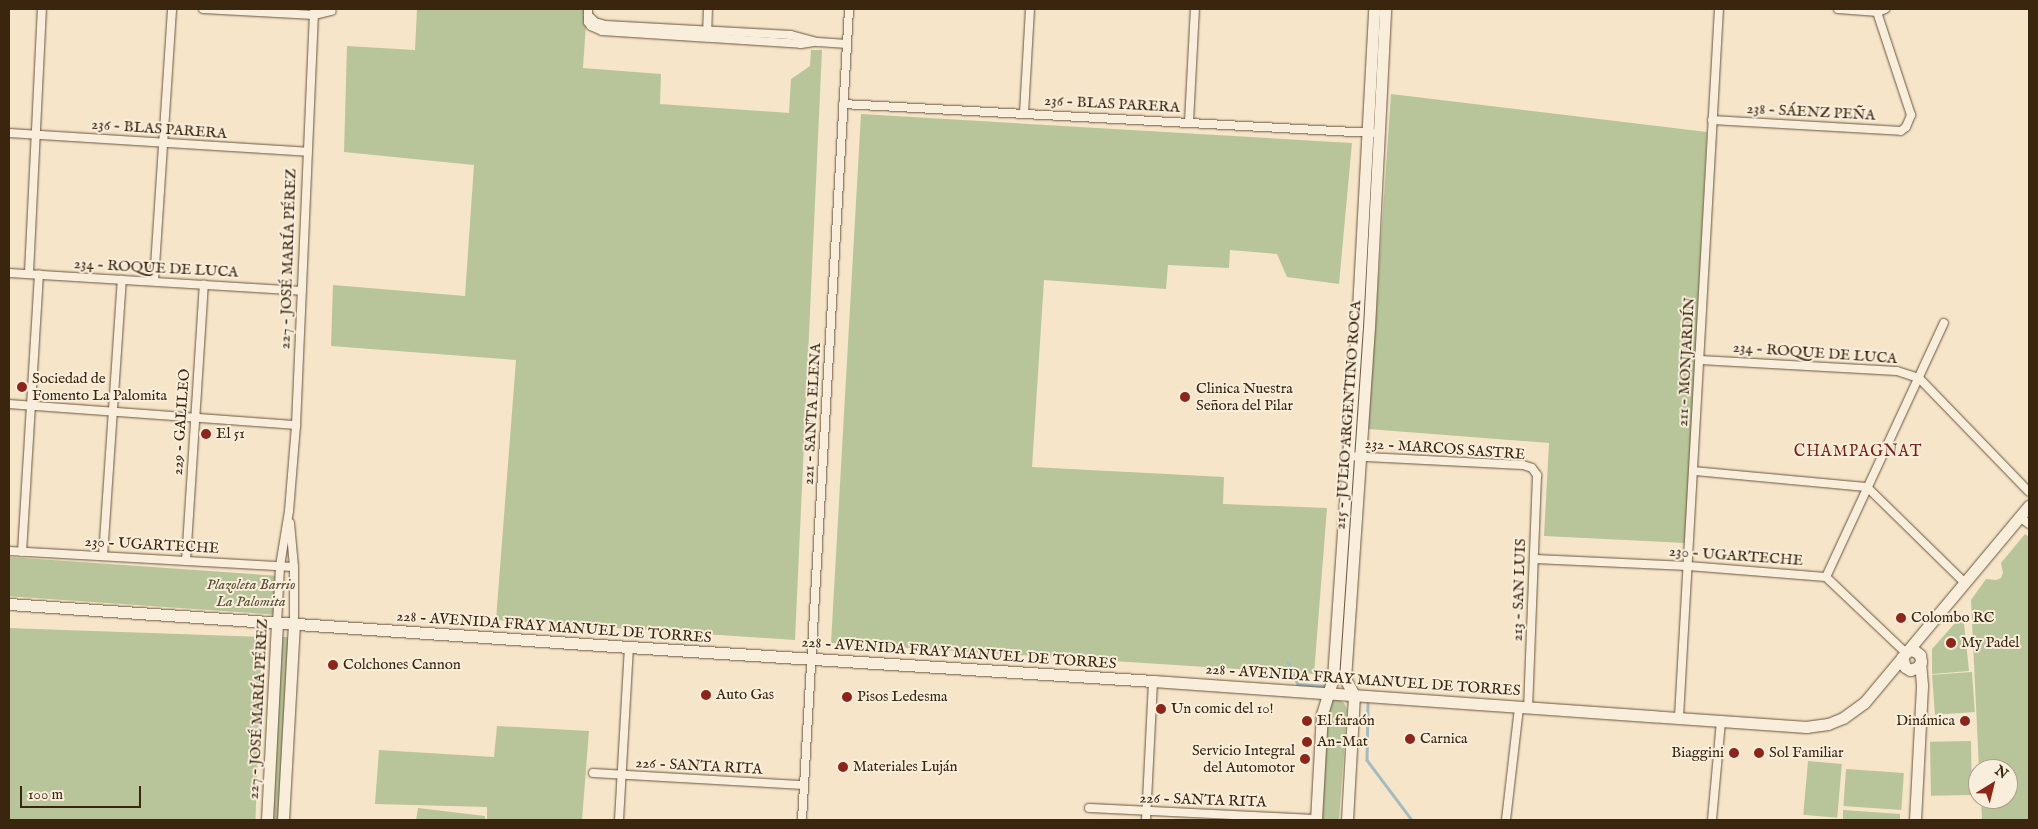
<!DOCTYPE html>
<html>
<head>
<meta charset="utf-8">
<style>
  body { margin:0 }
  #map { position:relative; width:2038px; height:829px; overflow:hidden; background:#f6e5c9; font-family:"IM FELL English",serif }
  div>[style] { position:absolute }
  .green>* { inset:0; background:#b8c59a; transform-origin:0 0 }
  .stream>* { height:2.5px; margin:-1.25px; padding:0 1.25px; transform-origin:1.25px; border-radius:1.25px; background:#a3bcc1 }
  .roads { filter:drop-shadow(0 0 1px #69553d) drop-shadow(0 0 1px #69553d) }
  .street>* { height:8px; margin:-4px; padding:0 4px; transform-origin:4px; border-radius:4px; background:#f9eedc }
  .secondary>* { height:11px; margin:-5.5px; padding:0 5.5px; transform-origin:5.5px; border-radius:5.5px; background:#f9eedc }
  .dots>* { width:14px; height:14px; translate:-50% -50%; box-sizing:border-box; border:2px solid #f9eedc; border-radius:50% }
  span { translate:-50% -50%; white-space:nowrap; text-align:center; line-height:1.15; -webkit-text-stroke:4px #f9eedc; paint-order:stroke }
  .street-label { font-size:15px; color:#3a250e }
  .poi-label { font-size:15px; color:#3a250e }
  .left { translate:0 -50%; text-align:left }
  .right { translate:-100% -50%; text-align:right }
  .park-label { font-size:15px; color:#5a4d31; font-style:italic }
  .neighbourhood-label { font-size:16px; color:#7a1f14; letter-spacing:1px }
  .frame { position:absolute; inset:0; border:10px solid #3a250e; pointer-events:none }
  .north { position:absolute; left:1968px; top:759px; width:50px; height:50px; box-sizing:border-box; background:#f9eedc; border:1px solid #ad9e8a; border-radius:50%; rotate:36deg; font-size:14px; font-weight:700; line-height:20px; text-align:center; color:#3a250e }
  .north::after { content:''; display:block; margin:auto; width:18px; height:22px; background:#8f2418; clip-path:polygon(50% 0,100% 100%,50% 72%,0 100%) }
  .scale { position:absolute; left:20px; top:786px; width:121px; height:22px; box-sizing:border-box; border:2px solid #3a250e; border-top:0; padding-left:6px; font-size:15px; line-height:18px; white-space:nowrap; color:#3a250e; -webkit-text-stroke:4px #f9eedc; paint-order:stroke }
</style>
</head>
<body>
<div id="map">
  <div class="green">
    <i style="clip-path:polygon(417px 9px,587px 9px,583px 68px,661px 74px,660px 104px,789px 113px,791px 79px,810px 66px,811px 50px,822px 50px,795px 640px,496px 620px,516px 360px,331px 346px,333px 285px,465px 296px,474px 165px,344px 152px,347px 46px,415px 50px)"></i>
    <i style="clip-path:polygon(1391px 94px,1707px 132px,1686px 543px,1544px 536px,1549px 443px,1368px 429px)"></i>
    <i style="clip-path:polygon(861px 114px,1352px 143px,1339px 284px,1287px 277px,1277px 254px,1230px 250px,1229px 268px,1168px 265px,1166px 289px,1044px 280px,1032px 467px,1224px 477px,1223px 504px,1327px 508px,1314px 674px,831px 643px)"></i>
    <i style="clip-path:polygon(2025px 534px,2029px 537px,2029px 820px,1982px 820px,1981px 799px,2008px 799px,2008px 769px,1979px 769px,1971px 600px,1986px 579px,1996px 580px,2001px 578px,2003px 573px,2001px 563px)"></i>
    <i style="left:9px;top:557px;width:275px;height:39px;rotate:4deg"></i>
    <i style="clip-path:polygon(1963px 614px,1969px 671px,1932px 674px,1932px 649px)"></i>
    <i style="left:9px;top:628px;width:253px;height:192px;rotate:2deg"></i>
    <i style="clip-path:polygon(282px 637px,289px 637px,278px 820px,272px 820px)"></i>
    <i style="left:1972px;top:672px;width:40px;height:40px;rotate:86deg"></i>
    <i style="clip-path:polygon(1338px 700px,1344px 703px,1347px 709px,1339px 820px,1319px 820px,1325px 709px,1331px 701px)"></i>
    <i style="clip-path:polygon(497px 726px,589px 731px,582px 820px,487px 820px,487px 807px,375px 804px,379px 750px,494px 757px)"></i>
    <i style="left:1971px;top:741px;width:54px;height:41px;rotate:89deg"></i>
    <i style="left:1808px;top:761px;width:34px;height:54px;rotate:5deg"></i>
    <i style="left:1846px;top:769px;width:58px;height:37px;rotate:4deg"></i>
    <i style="clip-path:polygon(418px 808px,485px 816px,485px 820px,416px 820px)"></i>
    <i style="clip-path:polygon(1843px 810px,1900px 814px,1900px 820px,1843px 820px)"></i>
  </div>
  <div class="stream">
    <i style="left:1288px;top:662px;width:24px;rotate:66deg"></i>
    <i style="left:1298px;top:684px;width:28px;rotate:4deg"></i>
    <i style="left:1368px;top:703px;width:57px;rotate:91deg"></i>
    <i style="left:1367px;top:760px;width:75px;rotate:53.1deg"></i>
  </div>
  <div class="roads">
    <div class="street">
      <i style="left:203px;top:9px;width:111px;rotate:3.1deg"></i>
      <i style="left:314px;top:15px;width:18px;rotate:-13deg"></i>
      <i style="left:588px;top:9px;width:13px;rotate:90deg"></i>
      <i style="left:588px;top:22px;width:5px;rotate:53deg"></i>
      <i style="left:591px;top:26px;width:12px;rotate:24deg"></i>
      <i style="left:602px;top:31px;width:199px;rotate:3.7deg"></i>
      <i style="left:801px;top:44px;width:13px;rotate:-9deg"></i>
      <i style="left:1838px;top:9px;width:40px;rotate:4.3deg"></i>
      <i style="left:1878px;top:12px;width:8px;rotate:-23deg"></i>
      <i style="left:588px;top:15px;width:10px;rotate:45deg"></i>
      <i style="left:595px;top:22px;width:10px;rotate:17deg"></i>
      <i style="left:605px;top:25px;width:186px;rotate:3.1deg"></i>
      <i style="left:791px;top:35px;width:28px;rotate:15deg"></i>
      <i style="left:818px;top:42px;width:29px;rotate:4deg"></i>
      <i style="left:707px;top:36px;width:27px;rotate:-88deg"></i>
      <i style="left:843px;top:104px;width:530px;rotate:3.14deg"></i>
      <i style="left:1024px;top:113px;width:104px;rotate:-86.7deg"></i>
      <i style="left:1712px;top:120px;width:189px;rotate:3.3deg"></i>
      <i style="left:1901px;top:131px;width:6px;rotate:-39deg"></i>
      <i style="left:1906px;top:127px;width:13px;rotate:-67deg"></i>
      <i style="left:1911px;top:115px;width:112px;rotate:-108.3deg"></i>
      <i style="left:1189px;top:122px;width:113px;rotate:-87deg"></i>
      <i style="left:9px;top:133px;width:299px;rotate:3.6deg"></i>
      <i style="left:9px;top:273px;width:293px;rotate:3.5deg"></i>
      <i style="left:29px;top:273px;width:264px;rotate:-87.2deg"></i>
      <i style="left:154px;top:281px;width:273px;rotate:-86.2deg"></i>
      <i style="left:1700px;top:360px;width:197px;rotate:3.2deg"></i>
      <i style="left:1897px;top:371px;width:23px;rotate:18deg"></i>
      <i style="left:1919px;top:378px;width:158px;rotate:46deg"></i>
      <i style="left:9px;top:404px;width:288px;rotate:4.2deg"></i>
      <i style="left:1347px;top:456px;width:176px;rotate:2.9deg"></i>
      <i style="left:1523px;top:465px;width:9px;rotate:18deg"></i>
      <i style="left:1532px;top:468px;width:9px;rotate:54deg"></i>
      <i style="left:1537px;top:475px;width:232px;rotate:92.2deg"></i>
      <i style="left:1694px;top:471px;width:174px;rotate:5.3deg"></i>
      <i style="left:1867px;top:487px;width:137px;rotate:44.4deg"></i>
      <i style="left:2020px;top:517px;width:11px;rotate:38deg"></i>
      <i style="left:290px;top:523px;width:44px;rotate:84.8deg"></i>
      <i style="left:294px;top:567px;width:58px;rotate:90deg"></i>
      <i style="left:9px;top:551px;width:285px;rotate:3.2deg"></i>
      <i style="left:22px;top:552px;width:278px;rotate:-86.5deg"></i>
      <i style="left:103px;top:556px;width:277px;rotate:-86.1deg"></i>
      <i style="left:1535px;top:559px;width:153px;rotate:2.6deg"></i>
      <i style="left:1688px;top:566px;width:138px;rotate:4.6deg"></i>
      <i style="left:1826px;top:577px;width:109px;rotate:43.5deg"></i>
      <i style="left:186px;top:561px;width:277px;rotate:-86.3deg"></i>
      <i style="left:1826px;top:577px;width:280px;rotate:-65.1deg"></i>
      <i style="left:277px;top:624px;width:58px;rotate:-87deg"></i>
      <i style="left:280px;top:566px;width:56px;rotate:-80.7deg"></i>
      <i style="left:289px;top:511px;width:86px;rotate:-85.3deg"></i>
      <i style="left:296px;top:425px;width:416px;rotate:-87.5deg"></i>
      <i style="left:1679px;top:717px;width:709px;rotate:-86.77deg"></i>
      <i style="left:593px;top:773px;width:211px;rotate:3.3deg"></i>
      <i style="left:1089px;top:808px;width:227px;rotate:2.8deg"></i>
      <i style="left:619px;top:820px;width:173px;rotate:-86.7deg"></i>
      <i style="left:802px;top:820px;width:812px;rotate:-86.68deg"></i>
      <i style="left:1146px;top:820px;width:139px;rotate:-87.1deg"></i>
      <i style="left:1506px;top:820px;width:114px;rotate:-83.4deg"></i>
      <i style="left:1712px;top:820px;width:99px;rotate:-84.8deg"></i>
    </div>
    <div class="secondary">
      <i style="left:9px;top:604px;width:621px;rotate:3.97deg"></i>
      <i style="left:629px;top:647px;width:525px;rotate:3.71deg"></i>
      <i style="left:1153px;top:681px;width:655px;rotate:4.03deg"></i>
      <i style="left:1806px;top:727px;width:22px;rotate:-8deg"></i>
      <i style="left:1828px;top:724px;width:16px;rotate:-22deg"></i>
      <i style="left:1843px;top:718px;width:26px;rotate:-36deg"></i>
      <i style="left:1864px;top:703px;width:257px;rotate:-50.1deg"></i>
      <i style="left:1902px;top:657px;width:10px;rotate:73deg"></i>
      <i style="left:1905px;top:667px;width:6px;rotate:31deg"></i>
      <i style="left:1910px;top:670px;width:9px;rotate:-21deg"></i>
      <i style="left:1918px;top:667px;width:6px;rotate:-59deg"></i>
      <i style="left:1921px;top:662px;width:7px;rotate:-98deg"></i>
      <i style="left:1920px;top:655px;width:6px;rotate:-141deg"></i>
      <i style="left:1915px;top:651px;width:7px;rotate:-172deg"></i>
      <i style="left:267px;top:820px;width:196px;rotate:-87.1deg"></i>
      <i style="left:283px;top:820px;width:195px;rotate:-86.8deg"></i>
      <i style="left:1316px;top:820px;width:106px;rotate:-86.8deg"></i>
      <i style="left:1322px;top:714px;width:38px;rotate:-73deg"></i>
      <i style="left:1333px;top:678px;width:352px;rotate:-86.1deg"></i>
      <i style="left:1357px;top:327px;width:318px;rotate:-86.9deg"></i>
      <i style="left:1347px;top:820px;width:125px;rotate:-86.8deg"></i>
      <i style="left:1354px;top:695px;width:18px;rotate:-119deg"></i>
      <i style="left:1345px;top:679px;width:352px;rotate:-86.1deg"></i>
      <i style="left:1369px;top:328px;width:319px;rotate:-87.1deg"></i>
      <i style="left:1915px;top:820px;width:135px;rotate:-87deg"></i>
      <i style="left:1922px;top:685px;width:21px;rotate:-95deg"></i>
    </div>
  </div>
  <div class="dots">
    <i style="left:22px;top:387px;background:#8f2418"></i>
    <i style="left:1185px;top:397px;background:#8f2418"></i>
    <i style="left:206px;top:434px;background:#8f2418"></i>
    <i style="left:1901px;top:618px;background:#8f2418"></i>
    <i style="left:1951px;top:643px;background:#8f2418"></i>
    <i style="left:333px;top:665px;background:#8f2418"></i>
    <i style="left:706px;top:695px;background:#8f2418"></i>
    <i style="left:847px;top:697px;background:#8f2418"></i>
    <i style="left:1161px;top:709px;background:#8f2418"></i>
    <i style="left:1307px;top:721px;background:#8f2418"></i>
    <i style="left:1965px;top:721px;background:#8f2418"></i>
    <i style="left:1410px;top:739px;background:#8f2418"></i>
    <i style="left:1307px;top:742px;background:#8f2418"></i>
    <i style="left:1734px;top:753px;background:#8f2418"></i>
    <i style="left:1759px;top:753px;background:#8f2418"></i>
    <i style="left:1305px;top:759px;background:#8f2418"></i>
    <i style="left:843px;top:767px;background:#8f2418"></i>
  </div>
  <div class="street-label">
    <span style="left:1112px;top:104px;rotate:3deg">236 - BLAS PARERA</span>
    <span style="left:1811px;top:112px;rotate:3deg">238 - SÁENZ PEÑA</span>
    <span style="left:159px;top:129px;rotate:4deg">236 - BLAS PARERA</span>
    <span style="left:288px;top:259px;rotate:-88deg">227 - JOSÉ MARÍA PÉREZ</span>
    <span style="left:156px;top:268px;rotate:3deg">234 - ROQUE DE LUCA</span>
    <span style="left:1815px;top:353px;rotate:4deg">234 - ROQUE DE LUCA</span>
    <span style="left:1686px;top:362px;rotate:-87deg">211 - MONJARDÍN</span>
    <span style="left:812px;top:414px;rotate:-87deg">221 - SANTA ELENA</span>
    <span style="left:1348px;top:415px;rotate:-86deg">215 - JULIO ARGENTINO ROCA</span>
    <span style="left:181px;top:422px;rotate:-86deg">229 - GALILEO</span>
    <span style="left:1445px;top:449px;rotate:4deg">232 - MARCOS SASTRE</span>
    <span style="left:152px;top:545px;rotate:3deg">230 - UGARTECHE</span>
    <span style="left:1736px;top:556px;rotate:4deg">230 - UGARTECHE</span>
    <span style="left:1519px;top:590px;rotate:-88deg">213 - SAN LUIS</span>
    <span style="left:554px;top:627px;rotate:4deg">228 - AVENIDA FRAY MANUEL DE TORRES</span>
    <span style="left:959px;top:653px;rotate:4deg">228 - AVENIDA FRAY MANUEL DE TORRES</span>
    <span style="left:1363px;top:680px;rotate:4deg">228 - AVENIDA FRAY MANUEL DE TORRES</span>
    <span style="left:258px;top:709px;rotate:-87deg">227 - JOSÉ MARÍA PÉREZ</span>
    <span style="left:699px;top:766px;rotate:3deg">226 - SANTA RITA</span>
    <span style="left:1203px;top:800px;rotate:2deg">226 - SANTA RITA</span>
  </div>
  <div class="poi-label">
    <span class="left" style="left:32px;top:387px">Sociedad de<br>Fomento La Palomita</span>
    <span class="left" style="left:1196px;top:397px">Clinica Nuestra<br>Señora del Pilar</span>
    <span class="left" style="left:216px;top:434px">El 51</span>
    <span class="left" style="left:1911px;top:618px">Colombo RC</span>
    <span class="left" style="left:1961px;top:643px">My Padel</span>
    <span class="left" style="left:343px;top:665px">Colchones Cannon</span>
    <span class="left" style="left:716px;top:695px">Auto Gas</span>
    <span class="left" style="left:857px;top:697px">Pisos Ledesma</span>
    <span class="left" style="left:1171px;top:709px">Un comic del 10!</span>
    <span class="left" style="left:1317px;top:721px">El faraón</span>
    <span class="right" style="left:1955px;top:721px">Dinámica</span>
    <span class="left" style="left:1420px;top:739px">Carnica</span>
    <span class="left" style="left:1317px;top:742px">An-Mat</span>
    <span class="right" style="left:1295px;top:759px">Servicio Integral<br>del Automotor</span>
    <span class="right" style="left:1724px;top:753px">Biaggini</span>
    <span class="left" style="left:1769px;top:753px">Sol Familiar</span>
    <span class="left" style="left:853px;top:767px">Materiales Luján</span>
  </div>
  <div class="park-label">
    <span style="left:251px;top:593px">Plazoleta Barrio<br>La Palomita</span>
  </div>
  <div class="neighbourhood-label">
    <span style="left:1858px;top:452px">CHAMPAGNAT</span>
  </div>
  <div class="frame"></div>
  <div class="north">N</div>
  <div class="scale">100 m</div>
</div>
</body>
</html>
